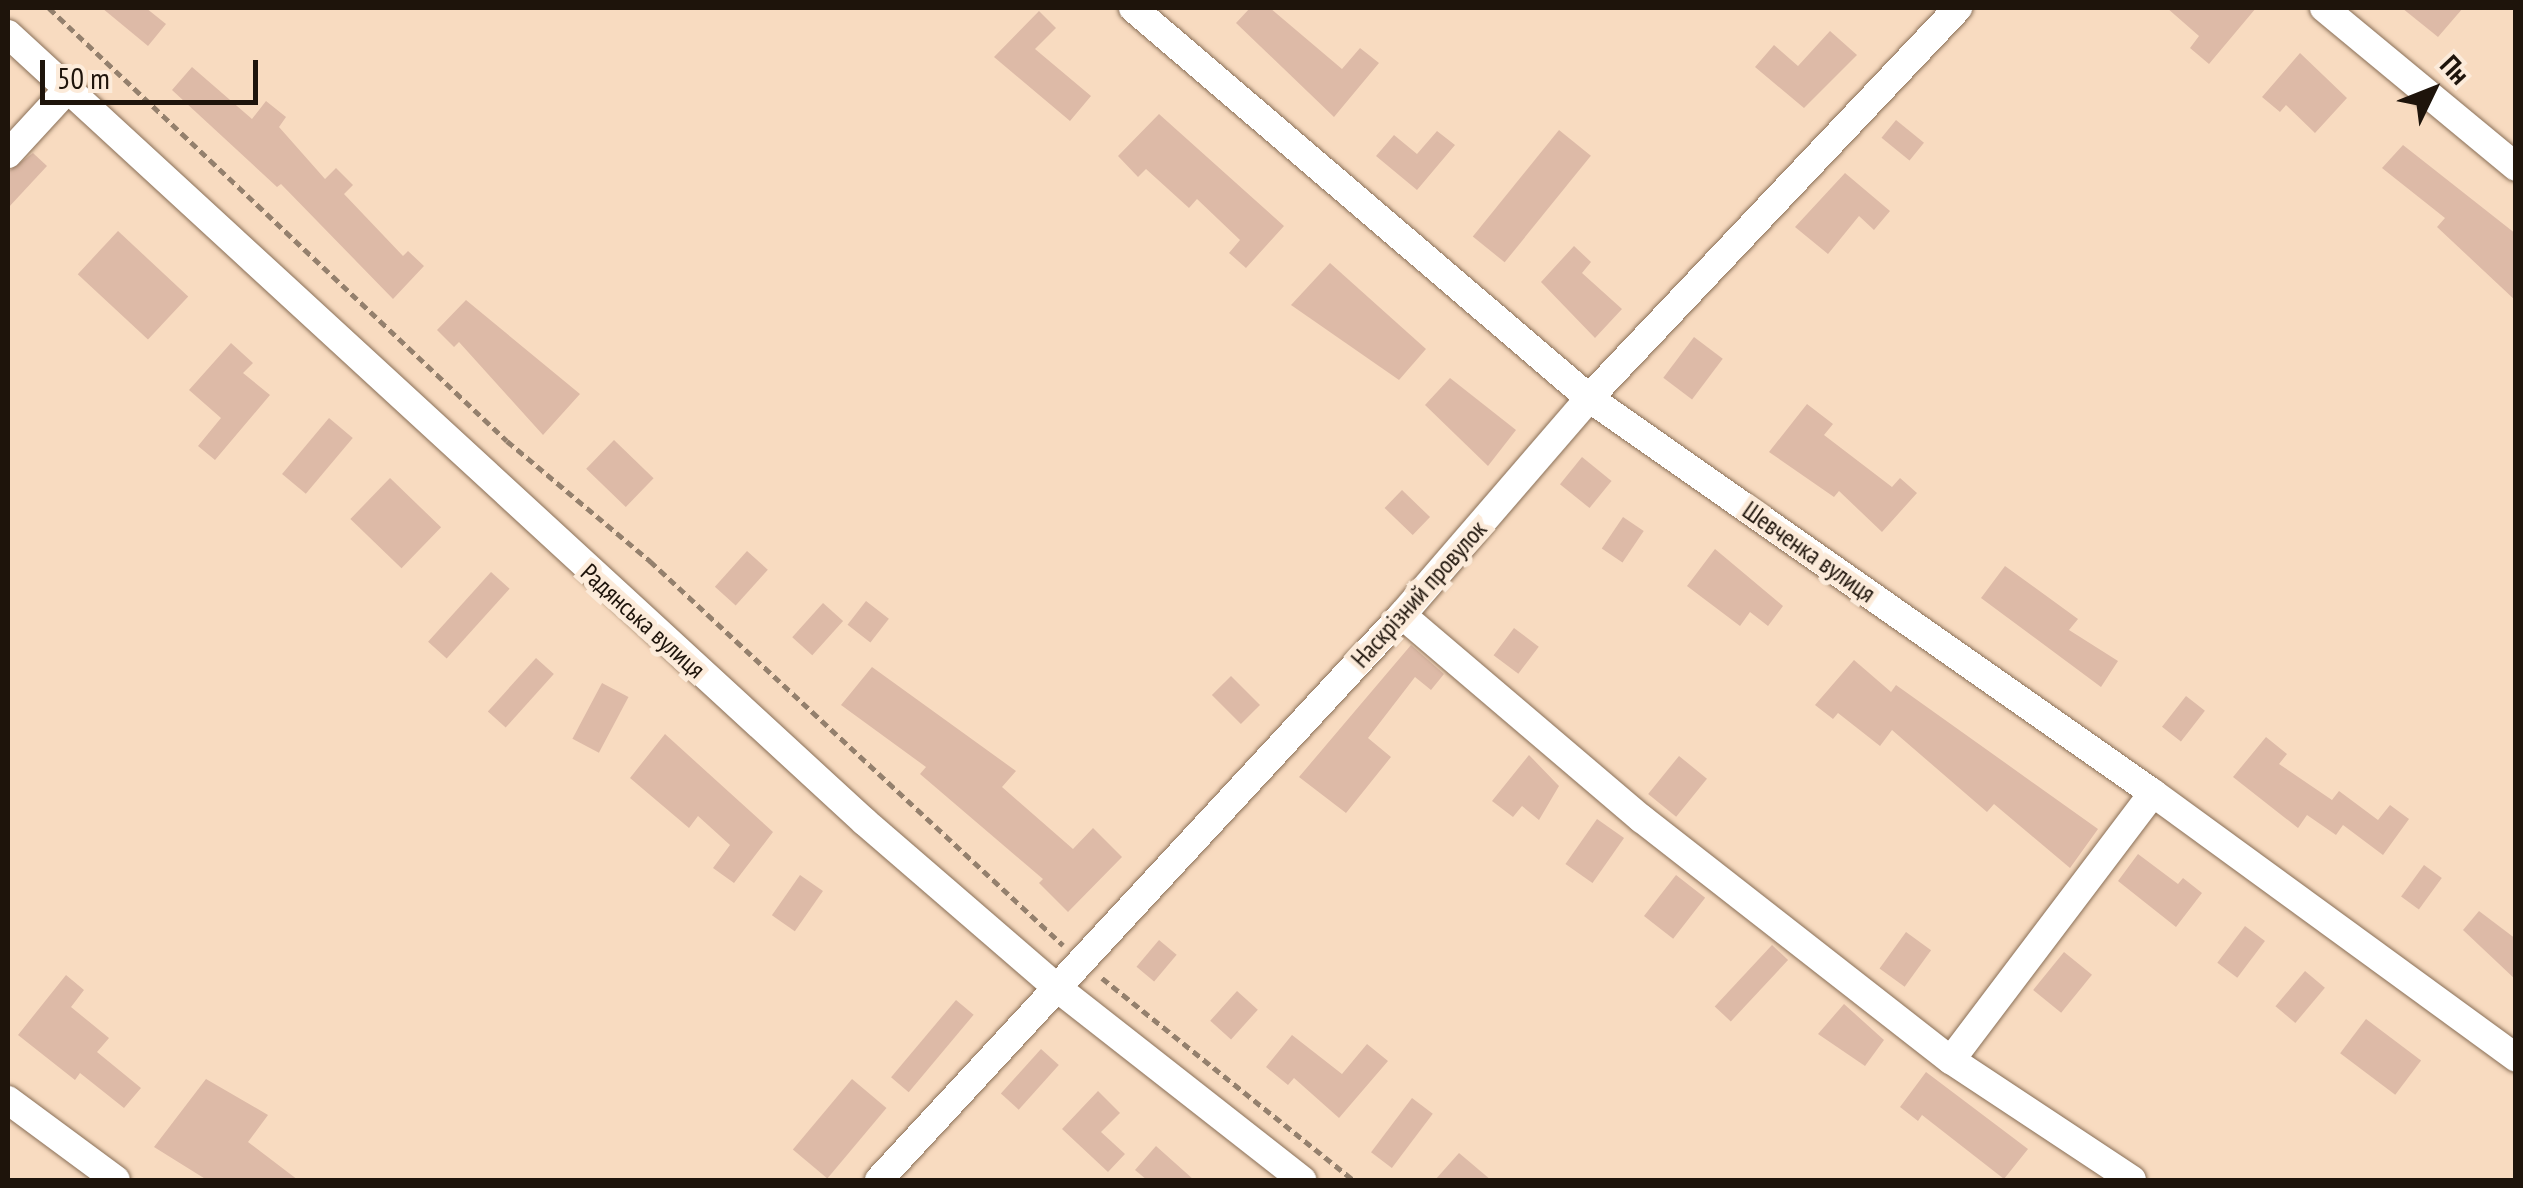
<!DOCTYPE html>
<html>
<head>
<meta charset="utf-8">
<style>
  body { margin:0 }
  #map { position:relative; width:2523px; height:1188px; overflow:hidden; background:#f8dbc0; font-family:"PT Sans Narrow",sans-serif }
  div>[style] { position:absolute }
  .building>* { inset:0; background:#ddbaa7; transform-origin:0 0 }
  .path>* { height:5px; margin-top:-2.5px; transform-origin:0; background:repeating-linear-gradient(90deg,#94806d 0 8px,transparent 0 13px) }
  .roads { filter:drop-shadow(0 0 2px #896f57) drop-shadow(0 0 2px #896f57) }
  .street>* { height:28px; margin:-14px; padding:0 14px; transform-origin:14px; border-radius:14px; background:#fff }
  span { translate:-50% -50%; white-space:nowrap; text-align:center; line-height:1.15; -webkit-text-stroke:10px #fcebda; paint-order:stroke }
  .street-label { font-size:25px; color:#1e140b }
  .frame { position:absolute; inset:0; border:10px solid #1e140b; pointer-events:none }
  .north { position:absolute; left:2383px; top:40px; width:100px; height:100px; -webkit-text-stroke:8px #fcebda; paint-order:stroke; rotate:47deg; font-size:28px; font-weight:700; line-height:40px; text-align:center; color:#1e140b }
  .north::after { content:''; display:block; margin:auto; width:35px; height:45px; background:#1e140b; clip-path:polygon(50% 0,100% 100%,50% 72%,0 100%) }
  .scale { position:absolute; left:40px; top:60px; width:218px; height:45px; box-sizing:border-box; border:5px solid #1e140b; border-top:0; padding-left:12px; font-size:30px; line-height:35px; white-space:nowrap; color:#1e140b; -webkit-text-stroke:8px #fcebda; paint-order:stroke }
</style>
</head>
<body>
<div id="map">
  <div class="building">
    <i style="clip-path:polygon(102px 8px,146px 8px,166px 24px,148px 46px)"></i>
    <i style="clip-path:polygon(1250px 8px,1270px 8px,1342px 69px,1360px 48px,1379px 63px,1334px 117px,1236px 23px)"></i>
    <i style="clip-path:polygon(2167px 8px,2256px 8px,2209px 64px,2190px 48px,2199px 36px)"></i>
    <i style="clip-path:polygon(2402px 8px,2463px 8px,2438px 37px)"></i>
    <i style="clip-path:polygon(1039px 11px,1056px 28px,1035px 49px,1091px 96px,1070px 121px,994px 57px)"></i>
    <i style="clip-path:polygon(1830px 31px,1857px 55px,1804px 108px,1755px 67px,1774px 45px,1798px 66px)"></i>
    <i style="clip-path:polygon(2300px 53px,2347px 98px,2315px 133px,2286px 105px,2280px 112px,2262px 97px)"></i>
    <i style="clip-path:polygon(192px 67px,252px 119px,266px 101px,286px 117px,279px 127px,325px 179px,336px 168px,353px 185px,344px 194px,403px 256px,408px 251px,424px 266px,393px 299px,281px 184px,277px 187px,172px 90px)"></i>
    <i style="clip-path:polygon(1159px 114px,1284px 226px,1246px 268px,1229px 253px,1240px 240px,1197px 199px,1189px 208px,1146px 169px,1138px 177px,1118px 156px)"></i>
    <i style="left:1896px;top:120px;width:36px;height:23px;rotate:39deg"></i>
    <i style="left:1559px;top:130px;width:41px;height:137px;rotate:39deg"></i>
    <i style="clip-path:polygon(1437px 131px,1455px 145px,1417px 190px,1376px 156px,1394px 135px,1417px 154px)"></i>
    <i style="clip-path:polygon(2403px 145px,2516px 234px,2516px 301px,2437px 227px,2445px 218px,2382px 168px)"></i>
    <i style="clip-path:polygon(33px 153px,47px 166px,8px 208px,8px 172px)"></i>
    <i style="clip-path:polygon(1845px 173px,1890px 211px,1874px 230px,1859px 216px,1828px 254px,1795px 227px)"></i>
    <i style="left:118px;top:231px;width:96px;height:59px;rotate:43deg"></i>
    <i style="clip-path:polygon(1574px 246px,1591px 262px,1582px 273px,1622px 309px,1595px 338px,1541px 282px)"></i>
    <i style="clip-path:polygon(1330px 263px,1426px 349px,1399px 380px,1291px 305px)"></i>
    <i style="clip-path:polygon(466px 300px,580px 394px,543px 435px,459px 342px,454px 347px,437px 330px)"></i>
    <i style="left:1694px;top:337px;width:36px;height:51px;rotate:37deg"></i>
    <i style="clip-path:polygon(231px 343px,253px 363px,243px 373px,270px 395px,215px 460px,198px 446px,221px 418px,189px 390px)"></i>
    <i style="clip-path:polygon(1450px 378px,1516px 430px,1488px 466px,1425px 405px)"></i>
    <i style="clip-path:polygon(1807px 404px,1833px 424px,1824px 435px,1892px 487px,1900px 478px,1917px 493px,1882px 532px,1839px 491px,1834px 497px,1769px 452px)"></i>
    <i style="left:329px;top:418px;width:31px;height:73px;rotate:40deg"></i>
    <i style="left:614px;top:440px;width:55px;height:40px;rotate:44deg"></i>
    <i style="left:1582px;top:457px;width:38px;height:35px;rotate:39deg"></i>
    <i style="left:390px;top:478px;width:71px;height:57px;rotate:44deg"></i>
    <i style="left:1402px;top:490px;width:39px;height:25px;rotate:44deg"></i>
    <i style="left:1623px;top:517px;width:25px;height:38px;rotate:34deg"></i>
    <i style="clip-path:polygon(1715px 549px,1783px 606px,1768px 626px,1750px 612px,1740px 626px,1687px 586px)"></i>
    <i style="left:747px;top:551px;width:28px;height:48px;rotate:42deg"></i>
    <i style="clip-path:polygon(2005px 566px,2078px 619px,2069px 630px,2118px 661px,2101px 687px,1981px 598px)"></i>
    <i style="left:491px;top:572px;width:25px;height:94px;rotate:42deg"></i>
    <i style="left:866px;top:601px;width:29px;height:30px;rotate:38deg"></i>
    <i style="left:823px;top:603px;width:27px;height:46px;rotate:42deg"></i>
    <i style="left:1514px;top:628px;width:31px;height:34px;rotate:37deg"></i>
    <i style="clip-path:polygon(1411px 645px,1444px 674px,1431px 690px,1415px 677px,1368px 738px,1391px 757px,1346px 813px,1299px 777px)"></i>
    <i style="left:536px;top:658px;width:24px;height:72px;rotate:42deg"></i>
    <i style="clip-path:polygon(1854px 660px,1891px 692px,1896px 685px,2098px 829px,2070px 868px,1994px 804px,1987px 812px,1892px 730px,1880px 746px,1838px 713px,1833px 719px,1815px 705px)"></i>
    <i style="clip-path:polygon(872px 667px,1016px 771px,1002px 787px,1073px 849px,1093px 828px,1122px 857px,1068px 912px,1039px 883px,1043px 879px,920px 774px,926px 767px,841px 705px)"></i>
    <i style="left:1231px;top:676px;width:41px;height:27px;rotate:45deg"></i>
    <i style="left:602px;top:683px;width:30px;height:63px;rotate:28deg"></i>
    <i style="left:2186px;top:696px;width:24px;height:39px;rotate:38deg"></i>
    <i style="clip-path:polygon(665px 734px,773px 832px,734px 883px,713px 868px,730px 845px,698px 816px,689px 828px,630px 778px)"></i>
    <i style="clip-path:polygon(2266px 737px,2287px 754px,2279px 764px,2332px 800px,2339px 791px,2378px 820px,2390px 805px,2409px 819px,2383px 855px,2343px 825px,2336px 835px,2307px 815px,2298px 828px,2233px 777px)"></i>
    <i style="clip-path:polygon(1529px 755px,1559px 786px,1539px 820px,1522px 806px,1513px 817px,1492px 801px)"></i>
    <i style="left:1679px;top:756px;width:36px;height:49px;rotate:39deg"></i>
    <i style="left:1597px;top:819px;width:33px;height:55px;rotate:35deg"></i>
    <i style="clip-path:polygon(2138px 854px,2178px 884px,2183px 878px,2202px 893px,2176px 927px,2118px 881px)"></i>
    <i style="left:2424px;top:865px;width:22px;height:39px;rotate:36deg"></i>
    <i style="left:800px;top:875px;width:28px;height:49px;rotate:35deg"></i>
    <i style="left:1676px;top:875px;width:37px;height:52px;rotate:38deg"></i>
    <i style="clip-path:polygon(2479px 911px,2516px 939px,2516px 980px,2463px 930px)"></i>
    <i style="left:2245px;top:926px;width:25px;height:46px;rotate:37deg"></i>
    <i style="left:1906px;top:932px;width:31px;height:45px;rotate:36deg"></i>
    <i style="left:1159px;top:940px;width:23px;height:35px;rotate:40deg"></i>
    <i style="left:1772px;top:945px;width:22px;height:84px;rotate:43deg"></i>
    <i style="left:2064px;top:952px;width:36px;height:49px;rotate:39deg"></i>
    <i style="left:2305px;top:971px;width:26px;height:46px;rotate:40deg"></i>
    <i style="clip-path:polygon(66px 975px,84px 990px,71px 1007px,109px 1038px,97px 1052px,141px 1088px,124px 1108px,80px 1073px,75px 1080px,18px 1035px)"></i>
    <i style="left:1237px;top:991px;width:28px;height:40px;rotate:42deg"></i>
    <i style="left:956px;top:1000px;width:23px;height:101px;rotate:40deg"></i>
    <i style="clip-path:polygon(1844px 1004px,1884px 1040px,1865px 1066px,1818px 1034px)"></i>
    <i style="left:2366px;top:1019px;width:69px;height:43px;rotate:37deg"></i>
    <i style="clip-path:polygon(1292px 1035px,1342px 1074px,1367px 1044px,1388px 1061px,1339px 1118px,1294px 1078px,1288px 1085px,1266px 1067px)"></i>
    <i style="left:1041px;top:1049px;width:24px;height:60px;rotate:42deg"></i>
    <i style="clip-path:polygon(1926px 1072px,2028px 1149px,2004px 1179px,1922px 1115px,1918px 1121px,1900px 1107px)"></i>
    <i style="clip-path:polygon(206px 1079px,268px 1115px,248px 1142px,298px 1180px,207px 1180px,154px 1147px)"></i>
    <i style="left:852px;top:1079px;width:45px;height:92px;rotate:40deg"></i>
    <i style="clip-path:polygon(1098px 1091px,1120px 1113px,1101px 1132px,1125px 1154px,1108px 1172px,1062px 1129px)"></i>
    <i style="left:1412px;top:1098px;width:26px;height:68px;rotate:37deg"></i>
    <i style="clip-path:polygon(1156px 1146px,1194px 1180px,1147px 1180px,1135px 1170px)"></i>
    <i style="clip-path:polygon(1459px 1153px,1491px 1180px,1435px 1180px)"></i>
  </div>
  <div class="path">
    <i style="left:49px;top:8px;width:630px;rotate:43.39deg"></i>
    <i style="left:507px;top:441px;width:187px;rotate:40deg"></i>
    <i style="left:650px;top:561px;width:564px;rotate:42.92deg"></i>
    <i style="left:1102px;top:978px;width:322px;rotate:38.8deg"></i>
  </div>
  <div class="roads">
    <div class="street">
      <i style="left:1133px;top:8px;width:600px;rotate:40.54deg"></i>
      <i style="left:1589px;top:398px;width:689px;rotate:35.01deg"></i>
      <i style="left:2153px;top:793px;width:449px;rotate:36.1deg"></i>
      <i style="left:2324px;top:8px;width:249px;rotate:39.6deg"></i>
      <i style="left:8px;top:34px;width:1164px;rotate:42.6deg"></i>
      <i style="left:865px;top:822px;width:252px;rotate:40.8deg"></i>
      <i style="left:1056px;top:987px;width:313px;rotate:38.1deg"></i>
      <i style="left:8px;top:154px;width:86px;rotate:-47.4deg"></i>
      <i style="left:1402px;top:615px;width:315px;rotate:40.4deg"></i>
      <i style="left:1642px;top:819px;width:392px;rotate:38deg"></i>
      <i style="left:1951px;top:1060px;width:217px;rotate:33.5deg"></i>
      <i style="left:1951px;top:1060px;width:335px;rotate:-52.9deg"></i>
      <i style="left:8px;top:1100px;width:134px;rotate:36.5deg"></i>
      <i style="left:879px;top:1180px;width:770px;rotate:-47.21deg"></i>
      <i style="left:1402px;top:615px;width:286px;rotate:-49.2deg"></i>
      <i style="left:1589px;top:398px;width:537px;rotate:-46.58deg"></i>
    </div>
  </div>
  <div class="street-label">
    <span style="left:1809px;top:552px;rotate:35deg">Шевченка вулиця</span>
    <span style="left:1419px;top:594px;rotate:-48deg">Наскрізний провулок</span>
    <span style="left:643px;top:621px;rotate:42deg">Радянська вулиця</span>
  </div>
  <div class="frame"></div>
  <div class="north">Пн</div>
  <div class="scale">50 m</div>
</div>
</body>
</html>
